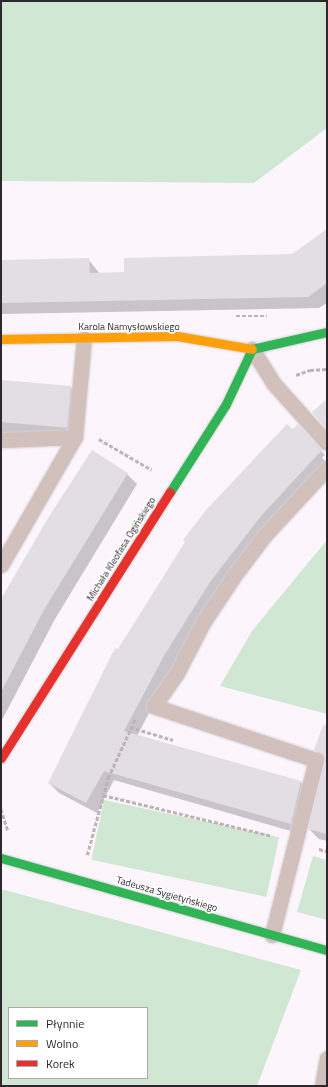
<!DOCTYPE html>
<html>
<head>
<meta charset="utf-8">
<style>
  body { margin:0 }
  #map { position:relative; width:328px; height:1087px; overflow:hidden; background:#fcf6fc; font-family:"Titillium Web",sans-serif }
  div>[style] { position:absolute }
  .green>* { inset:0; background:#cfe7d3; transform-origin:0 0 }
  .shadow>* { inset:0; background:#0003 }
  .building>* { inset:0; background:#e3dee4; transform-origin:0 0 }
  .path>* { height:2.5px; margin-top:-1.25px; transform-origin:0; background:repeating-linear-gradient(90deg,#bfb3b1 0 4px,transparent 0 6px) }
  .roads { filter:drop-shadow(0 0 1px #d6d2d6) drop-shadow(0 0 1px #d6d2d6) }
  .lane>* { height:15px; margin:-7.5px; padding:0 7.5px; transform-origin:7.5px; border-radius:7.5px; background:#d2c0bd }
  .fast>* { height:9px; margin:-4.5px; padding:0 4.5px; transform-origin:4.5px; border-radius:4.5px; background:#30b455 }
  .slow>* { height:9px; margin:-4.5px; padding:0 4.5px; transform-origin:4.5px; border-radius:4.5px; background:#ff9f0a }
  .jam>* { height:9px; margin:-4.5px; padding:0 4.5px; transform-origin:4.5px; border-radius:4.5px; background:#e5322d }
  span { translate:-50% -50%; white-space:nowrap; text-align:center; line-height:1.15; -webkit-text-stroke:3.5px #fff; paint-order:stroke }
  .street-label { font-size:10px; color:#2e282e }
  .frame { position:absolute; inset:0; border:2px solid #2e282e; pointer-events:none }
  .legend { position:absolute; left:8px; top:1007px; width:140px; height:72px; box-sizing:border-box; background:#fff; border:1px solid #aba9ab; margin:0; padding:5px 7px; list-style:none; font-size:12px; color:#2e282e }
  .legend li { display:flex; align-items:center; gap:8px; height:20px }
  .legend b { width:20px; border:1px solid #aba9ab }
</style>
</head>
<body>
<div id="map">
  <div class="green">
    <i style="clip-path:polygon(1px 1px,327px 1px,327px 128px,254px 183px,1px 181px)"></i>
    <i style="clip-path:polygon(327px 540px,327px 714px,220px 686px,252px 631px)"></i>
    <i style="left:104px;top:800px;width:179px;height:61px;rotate:12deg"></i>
    <i style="clip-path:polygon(313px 856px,327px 860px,327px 920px,297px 912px)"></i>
    <i style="clip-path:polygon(evenodd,1px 889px,301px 970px,257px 1086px,1px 1086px,1px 889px,9px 1008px,147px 1008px,147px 1078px,9px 1078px,9px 1008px)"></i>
  </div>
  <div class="shadow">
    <i style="clip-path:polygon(327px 230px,327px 303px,319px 308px,1px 314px,1px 261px,88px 259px,100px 274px,125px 273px,293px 255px)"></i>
    <i style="clip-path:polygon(70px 387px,82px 398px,78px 439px,1px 441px,1px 388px)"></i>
    <i style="clip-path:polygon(293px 430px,308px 436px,325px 455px,322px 458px,327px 462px,175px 664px,137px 736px,301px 782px,311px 792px,301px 834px,114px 780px,97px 813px,59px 793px,49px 783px,119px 651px)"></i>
    <i style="clip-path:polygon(127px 474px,137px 484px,55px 619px,1px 722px,1px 602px)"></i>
    <i style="clip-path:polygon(327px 729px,327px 841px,319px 839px,309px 829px,326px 762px,316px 750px)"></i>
  </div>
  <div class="building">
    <i style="clip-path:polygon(327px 229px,327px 283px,308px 297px,1px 303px,1px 260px,89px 258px,90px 273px,124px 272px,124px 258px,292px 254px)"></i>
    <i style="left:71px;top:386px;width:42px;height:70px;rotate:95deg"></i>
    <i style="clip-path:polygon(327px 399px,327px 430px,312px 412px)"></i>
    <i style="clip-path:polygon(287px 424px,293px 429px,298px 424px,322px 450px,261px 516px,210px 582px,165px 654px,124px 731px,301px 781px,291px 824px,104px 771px,86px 803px,48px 783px,115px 648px,118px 649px,185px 542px,183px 540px,206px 510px)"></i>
    <i style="clip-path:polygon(92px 450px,128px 473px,45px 608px,1px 692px,1px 599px,48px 518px)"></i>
    <i style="clip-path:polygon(323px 725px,327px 725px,327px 834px,308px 829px,325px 762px,323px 754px,314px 750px)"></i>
  </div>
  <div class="path">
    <i style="left:236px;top:316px;width:31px"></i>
    <i style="left:296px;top:375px;width:15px;rotate:-20deg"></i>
    <i style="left:310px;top:370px;width:17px;rotate:-3deg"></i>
    <i style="left:99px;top:439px;width:61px;rotate:30.3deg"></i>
    <i style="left:130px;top:727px;width:45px;rotate:16.8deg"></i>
    <i style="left:103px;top:795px;width:174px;rotate:13.6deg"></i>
    <i style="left:1px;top:809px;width:23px;rotate:72deg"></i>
    <i style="left:319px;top:849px;width:8px;rotate:14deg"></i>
    <i style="left:87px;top:855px;width:80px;rotate:-74.7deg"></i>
    <i style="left:108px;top:778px;width:65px;rotate:-65.4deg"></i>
  </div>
  <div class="roads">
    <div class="lane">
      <i style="left:252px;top:349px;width:41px;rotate:57.8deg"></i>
      <i style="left:274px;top:384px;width:79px;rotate:48.1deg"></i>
      <i style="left:1px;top:440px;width:74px;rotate:-2.3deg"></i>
      <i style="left:1px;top:565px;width:148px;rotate:-60deg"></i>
      <i style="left:75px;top:437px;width:99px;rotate:-84.8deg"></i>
      <i style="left:272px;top:935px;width:180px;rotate:-75.9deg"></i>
      <i style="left:316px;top:760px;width:171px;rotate:-161.6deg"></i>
      <i style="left:154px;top:706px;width:40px;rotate:-55.1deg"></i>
      <i style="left:177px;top:673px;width:59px;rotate:-62.6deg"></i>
      <i style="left:204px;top:621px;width:54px;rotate:-56.3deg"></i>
      <i style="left:234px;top:576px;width:51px;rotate:-52.9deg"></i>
      <i style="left:265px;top:535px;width:91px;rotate:-47.2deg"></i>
      <i style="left:322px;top:1086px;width:28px;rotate:-80deg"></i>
    </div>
    <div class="fast">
      <i style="left:252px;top:349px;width:77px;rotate:-12.8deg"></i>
      <i style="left:170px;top:492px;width:104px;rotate:-57.5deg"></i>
      <i style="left:226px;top:404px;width:61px;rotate:-64.7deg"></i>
      <i style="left:1px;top:858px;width:339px;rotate:15.8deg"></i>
    </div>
    <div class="slow">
      <i style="left:1px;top:339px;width:176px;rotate:-1deg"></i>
      <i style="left:177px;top:336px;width:76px;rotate:9.8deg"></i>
    </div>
    <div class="jam">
      <i style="left:1px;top:758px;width:315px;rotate:-57.6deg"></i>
    </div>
  </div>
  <div class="street-label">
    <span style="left:129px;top:327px">Karola Namysłowskiego</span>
    <span style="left:121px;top:549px;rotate:-58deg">Michała Kleofasa Ogińskiego</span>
    <span style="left:167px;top:894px;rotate:16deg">Tadeusza Sygietyńskiego</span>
  </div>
  <div class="frame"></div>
  <ul class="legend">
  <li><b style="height:5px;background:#30b455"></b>Płynnie</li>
  <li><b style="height:5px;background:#ff9f0a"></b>Wolno</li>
  <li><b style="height:5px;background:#e5322d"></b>Korek</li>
  </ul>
</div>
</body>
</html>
